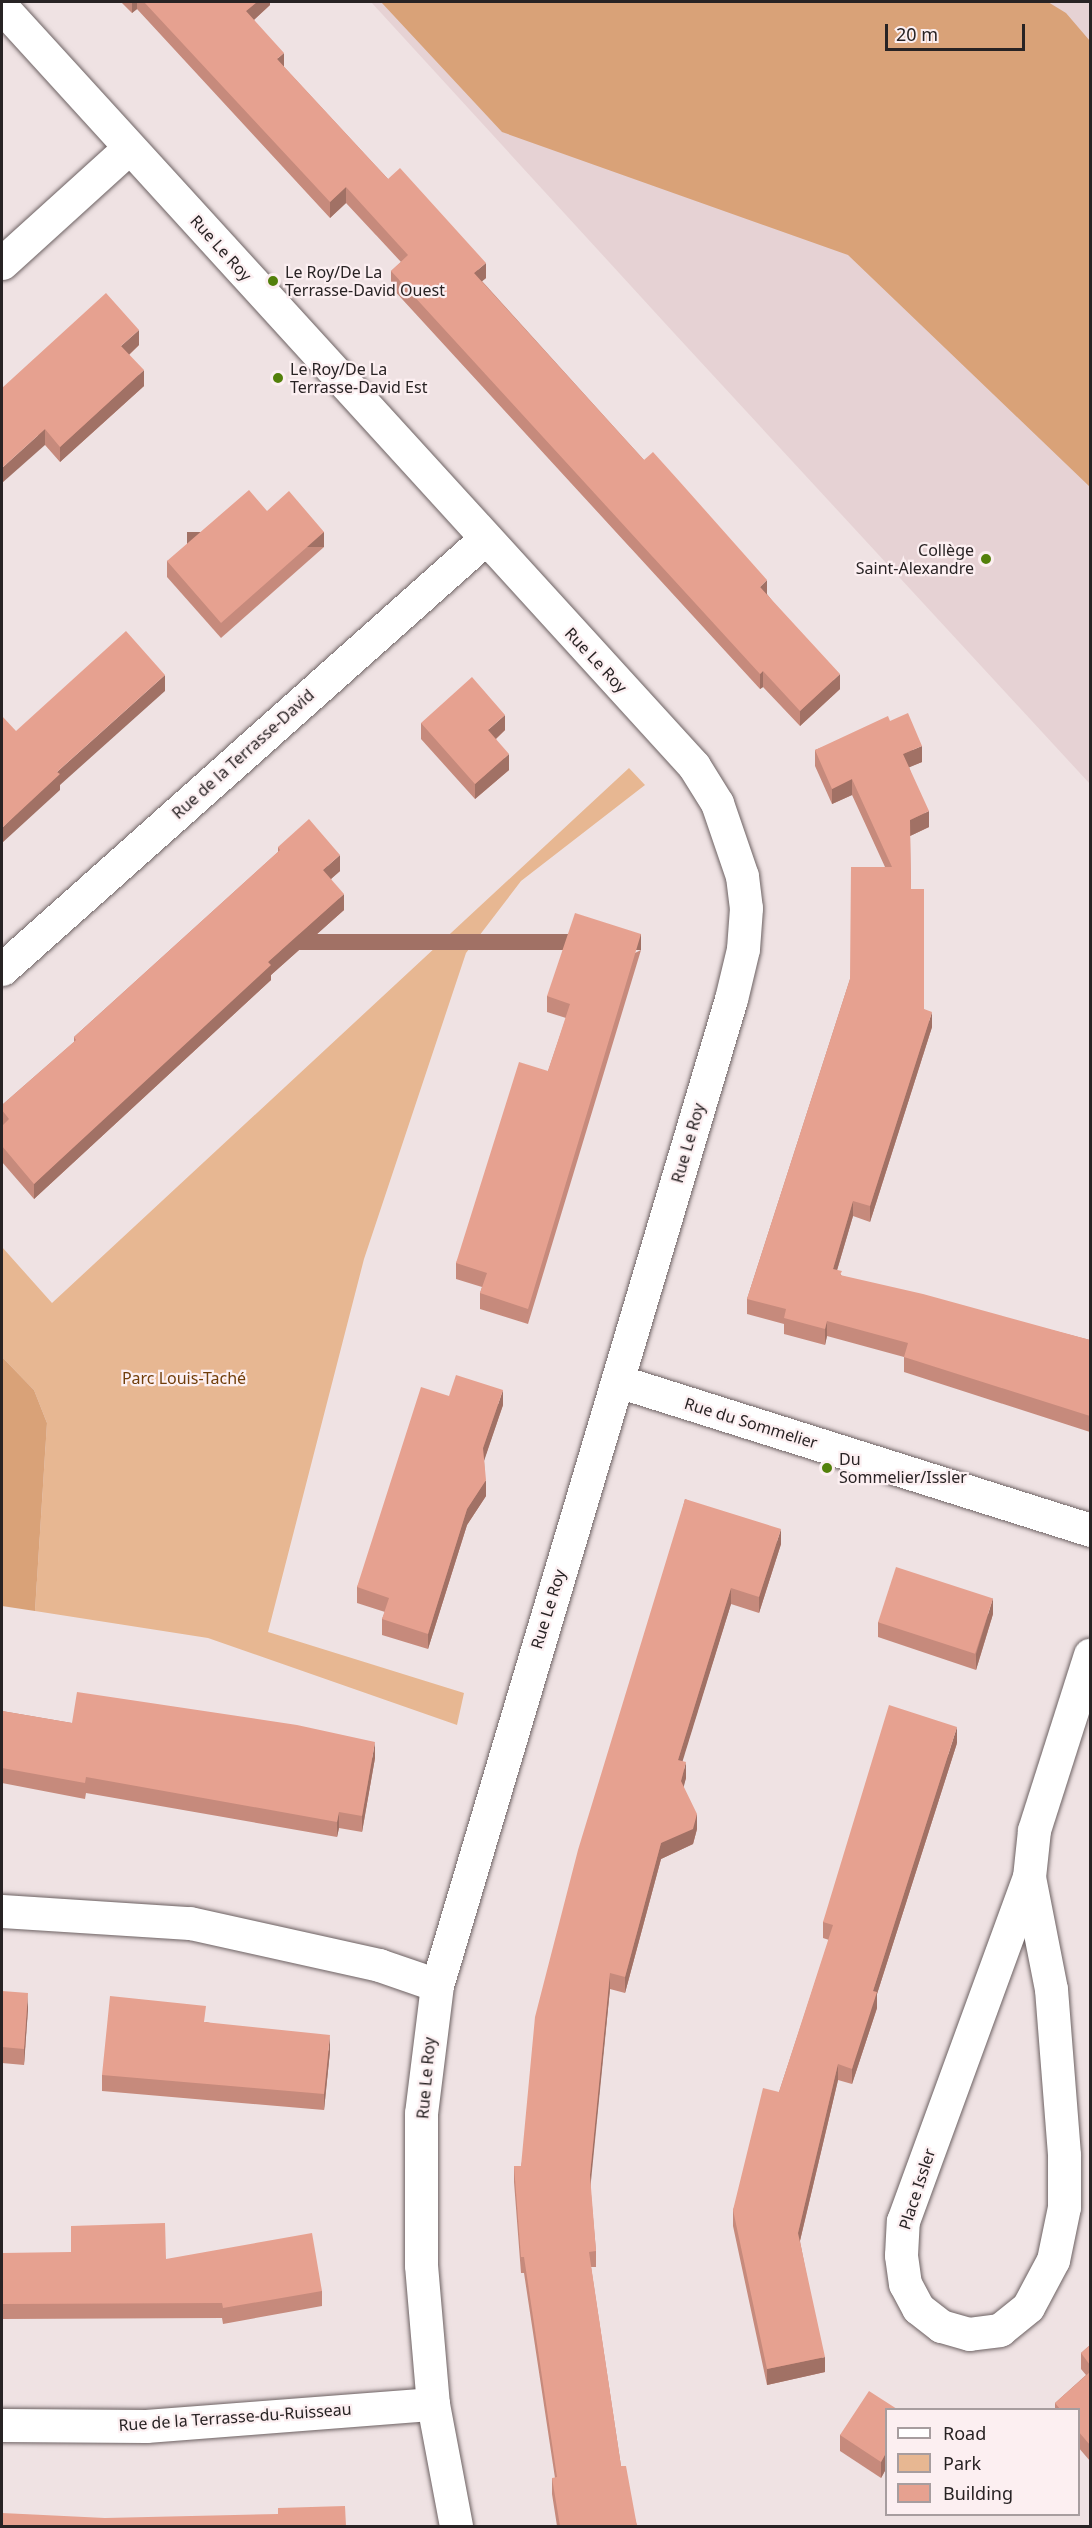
<!DOCTYPE html>
<html>
<head>
<meta charset="utf-8">
<style>
  body { margin:0 }
  #map { position:relative; width:1092px; height:2528px; overflow:hidden; background:#efe2e3; font-family:"Noto Sans",sans-serif }
  div>[style] { position:absolute }
  .built>* { inset:0; background:#e6d2d4 }
  .green>* { inset:0; background:#e7b792 }
  .forest>* { inset:0; background:#d9a278 }
  .roads { filter:drop-shadow(0 0 2px #6d6263) drop-shadow(0 0 2px #6d6263) }
  .street>* { height:33px; margin:-16.5px; padding:0 16.5px; transform-origin:16.5px; border-radius:16.5px; background:#fff }
  .wall>* { inset:0; background:#c68a7c }
  .shaded-wall>* { inset:0; background:#a17165; transform-origin:0 0 }
  .building>* { inset:0; background:#e6a190; transform-origin:0 0 }
  .dots>* { width:16px; height:16px; translate:-50% -50%; box-sizing:border-box; border:3px solid #fceff1; border-radius:50% }
  span { translate:-50% -50%; white-space:nowrap; text-align:center; line-height:1.15; -webkit-text-stroke:4.5px #fceff1; paint-order:stroke }
  .street-label { font-size:16px; color:#282324 }
  .poi-label { font-size:16px; color:#282324 }
  .left { translate:0 -50%; text-align:left }
  .right { translate:-100% -50%; text-align:right }
  .park-label { font-size:16px; color:#703d09 }
  .frame { position:absolute; inset:0; border:3px solid #282324; pointer-events:none }
  .legend { position:absolute; left:885px; top:2408px; width:195px; height:108px; box-sizing:border-box; background:#fceff1; border:2px solid #a79d9f; margin:0; padding:8px 10px; list-style:none; font-size:18px; color:#282324 }
  .legend li { display:flex; align-items:center; gap:12px; height:30px }
  .legend b { width:30px; border:2px solid #a79d9f }
  .scale { position:absolute; left:885px; top:24px; width:140px; height:27px; box-sizing:border-box; border:3px solid #282324; border-top:0; padding-left:8px; font-size:18px; line-height:21px; white-space:nowrap; color:#282324; -webkit-text-stroke:4px #fceff1; paint-order:stroke }
</style>
</head>
<body>
<div id="map">
  <div class="built">
    <i style="clip-path:polygon(371px 2px,1090px 2px,1090px 784px,674px 333px)"></i>
  </div>
  <div class="green">
    <i style="clip-path:polygon(629px 768px,645px 785px,521px 881px,466px 953px,364px 1259px,268px 1632px,464px 1693px,457px 1725px,208px 1638px,35px 1611px,47px 1423px,34px 1390px,2px 1357px,2px 1247px,52px 1303px)"></i>
  </div>
  <div class="forest">
    <i style="clip-path:polygon(381px 2px,1048px 2px,1066px 13px,1090px 41px,1090px 487px,848px 255px,502px 132px)"></i>
    <i style="clip-path:polygon(2px 1357px,34px 1390px,47px 1423px,35px 1611px,2px 1606px)"></i>
  </div>
  <div class="roads">
    <div class="street">
      <i style="left:2px;top:7px;width:1027px;rotate:47.64deg"></i>
      <i style="left:694px;top:766px;width:44px;rotate:58.1deg"></i>
      <i style="left:717px;top:803px;width:77px;rotate:71.1deg"></i>
      <i style="left:742px;top:876px;width:32px;rotate:83deg"></i>
      <i style="left:746px;top:908px;width:41px;rotate:94.2deg"></i>
      <i style="left:743px;top:949px;width:51px;rotate:103.5deg"></i>
      <i style="left:731px;top:999px;width:1029px;rotate:106.6deg"></i>
      <i style="left:437px;top:1985px;width:129px;rotate:97.1deg"></i>
      <i style="left:421px;top:2113px;width:152px;rotate:90deg"></i>
      <i style="left:421px;top:2265px;width:140px;rotate:85.1deg"></i>
      <i style="left:433px;top:2404px;width:124px;rotate:79.3deg"></i>
      <i style="left:2px;top:263px;width:171px;rotate:-42.2deg"></i>
      <i style="left:2px;top:969px;width:647px;rotate:-41.68deg"></i>
      <i style="left:618px;top:1381px;width:495px;rotate:17.5deg"></i>
      <i style="left:1029px;top:1877px;width:114px;rotate:78.9deg"></i>
      <i style="left:1051px;top:1989px;width:167px;rotate:85.5deg"></i>
      <i style="left:1064px;top:2155px;width:52px;rotate:90deg"></i>
      <i style="left:1064px;top:2207px;width:54px;rotate:101.7deg"></i>
      <i style="left:1053px;top:2260px;width:53px;rotate:118deg"></i>
      <i style="left:1028px;top:2307px;width:36px;rotate:141deg"></i>
      <i style="left:1000px;top:2330px;width:31px;rotate:173deg"></i>
      <i style="left:969px;top:2334px;width:29px;rotate:-164deg"></i>
      <i style="left:941px;top:2326px;width:29px;rotate:-142deg"></i>
      <i style="left:918px;top:2308px;width:27px;rotate:-118deg"></i>
      <i style="left:905px;top:2284px;width:29px;rotate:-98deg"></i>
      <i style="left:901px;top:2255px;width:34px;rotate:-87deg"></i>
      <i style="left:903px;top:2221px;width:366px;rotate:-69.9deg"></i>
      <i style="left:1029px;top:1877px;width:47px;rotate:-83.9deg"></i>
      <i style="left:1034px;top:1830px;width:184px;rotate:-72.3deg"></i>
      <i style="left:2px;top:1911px;width:188px;rotate:3.7deg"></i>
      <i style="left:190px;top:1923px;width:194px;rotate:12.5deg"></i>
      <i style="left:379px;top:1965px;width:61px;rotate:19deg"></i>
      <i style="left:2px;top:2425px;width:144px;rotate:0.4deg"></i>
      <i style="left:146px;top:2426px;width:288px;rotate:-4.4deg"></i>
    </div>
  </div>
  <div class="wall">
    <i style="clip-path:polygon(121px 2px,270px 2px,270px 5px,254px 20px,284px 67px,388px 179px,486px 278px,482px 281px,644px 460px,767px 594px,840px 689px,800px 726px,763px 687px,760px 689px,391px 287px,391px 271px,401px 262px,346px 203px,330px 218px,137px 9px,132px 13px)"></i>
    <i style="clip-path:polygon(139px 345px,129px 355px,144px 386px,60px 462px,45px 445px,2px 388px)"></i>
    <i style="clip-path:polygon(267px 511px,324px 547px,221px 638px,167px 577px,167px 561px)"></i>
    <i style="clip-path:polygon(890px 721px,922px 762px,909px 767px,929px 827px,910px 836px,911px 889px,924px 1009px,932px 1027px,870px 1222px,853px 1216px,837px 1270px,842px 1276px,1090px 1340px,1090px 1432px,904px 1372px,904px 1357px,827px 1336px,825px 1345px,784px 1334px,784px 1324px,747px 1314px,747px 1299px,850px 979px,885px 867px,852px 795px,832px 804px,815px 766px,815px 750px)"></i>
    <i style="clip-path:polygon(421px 723px,505px 730px,496px 739px,509px 770px,475px 799px,421px 739px)"></i>
    <i style="clip-path:polygon(278px 847px,340px 871px,331px 879px,344px 910px,271px 975px,271px 980px,34px 1199px,2px 1162px,2px 1105px,74px 1042px,74px 1037px,278px 852px)"></i>
    <i style="clip-path:polygon(641px 950px,528px 1324px,480px 1309px,480px 1293px,482px 1287px,456px 1279px,456px 1263px,548px 1071px,566px 1018px,547px 1012px,547px 996px)"></i>
    <i style="clip-path:polygon(449px 1396px,503px 1405px,484px 1460px,486px 1496px,467px 1525px,428px 1649px,382px 1635px,382px 1619px,385px 1612px,357px 1603px,357px 1587px)"></i>
    <i style="clip-path:polygon(685px 1499px,781px 1544px,759px 1613px,731px 1604px,682px 1761px,686px 1778px,683px 1787px,697px 1829px,693px 1844px,661px 1859px,625px 1993px,610px 1989px,590px 2183px,596px 2251px,596px 2267px,591px 2267px,621px 2466px,637px 2526px,557px 2526px,552px 2494px,552px 2478px,555px 2478px,524px 2273px,521px 2273px,514px 2182px,514px 2166px,521px 2166px)"></i>
    <i style="clip-path:polygon(993px 1614px,976px 1670px,878px 1637px,878px 1622px)"></i>
    <i style="clip-path:polygon(2px 1711px,72px 1723px,375px 1758px,362px 1832px,339px 1828px,337px 1837px,86px 1793px,85px 1799px,2px 1783px)"></i>
    <i style="clip-path:polygon(957px 1743px,877px 1994px,877px 2008px,852px 2084px,838px 2080px,800px 2241px,825px 2372px,767px 2385px,733px 2226px,733px 2210px,779px 2092px,829px 1940px,823px 1938px,823px 1922px)"></i>
    <i style="clip-path:polygon(2px 1991px,28px 2009px,24px 2065px,2px 2063px)"></i>
    <i style="clip-path:polygon(206px 2022px,330px 2051px,324px 2110px,102px 2091px,102px 2075px)"></i>
    <i style="clip-path:polygon(2px 2253px,166px 2259px,322px 2291px,322px 2306px,223px 2324px,222px 2318px,2px 2319px)"></i>
    <i style="clip-path:polygon(1090px 2345px,1090px 2461px,1078px 2447px,1078px 2409px,1055px 2409px,1055px 2403px,1086px 2375px,1081px 2369px,1081px 2353px)"></i>
    <i style="clip-path:polygon(886px 2409px,886px 2469px,881px 2478px,840px 2451px,840px 2435px)"></i>
  </div>
  <div class="shaded-wall">
    <i style="clip-path:polygon(132px 2px,137px 2px,137px 9px,132px 13px)"></i>
    <i style="clip-path:polygon(257px 2px,270px 2px,270px 5px,246px 27px,246px 11px)"></i>
    <i style="clip-path:polygon(284px 53px,284px 69px,277px 59px)"></i>
    <i style="clip-path:polygon(346px 187px,346px 203px,330px 218px,330px 202px)"></i>
    <i style="clip-path:polygon(486px 263px,486px 278px,474px 288px,474px 273px)"></i>
    <i style="clip-path:polygon(139px 330px,139px 345px,121px 362px,121px 346px)"></i>
    <i style="clip-path:polygon(144px 370px,144px 386px,60px 462px,60px 447px)"></i>
    <i style="clip-path:polygon(45px 429px,45px 445px,2px 483px,2px 468px)"></i>
    <i style="left:324px;top:532px;width:15px;height:137px;rotate:90deg"></i>
    <i style="clip-path:polygon(767px 580px,767px 596px,760px 587px)"></i>
    <i style="clip-path:polygon(763px 671px,763px 687px,760px 689px,760px 674px)"></i>
    <i style="clip-path:polygon(840px 674px,840px 689px,800px 726px,800px 711px)"></i>
    <i style="clip-path:polygon(165px 675px,165px 691px,60px 785px,60px 790px,2px 843px,2px 828px,57px 772px)"></i>
    <i style="clip-path:polygon(505px 715px,505px 730px,488px 746px,488px 730px)"></i>
    <i style="clip-path:polygon(922px 746px,922px 762px,903px 770px,903px 754px)"></i>
    <i style="clip-path:polygon(509px 754px,509px 770px,475px 799px,475px 784px)"></i>
    <i style="clip-path:polygon(852px 779px,852px 795px,832px 804px,832px 789px)"></i>
    <i style="clip-path:polygon(929px 811px,929px 827px,910px 836px,910px 820px)"></i>
    <i style="clip-path:polygon(340px 855px,340px 871px,323px 886px,323px 870px)"></i>
    <i style="clip-path:polygon(344px 894px,344px 910px,271px 975px,271px 980px,34px 1199px,34px 1184px,268px 962px)"></i>
    <i style="left:641px;top:934px;width:16px;height:392px;rotate:90deg"></i>
    <i style="clip-path:polygon(932px 1012px,932px 1027px,870px 1222px,870px 1206px)"></i>
    <i style="clip-path:polygon(853px 1201px,853px 1216px,833px 1284px,833px 1269px)"></i>
    <i style="clip-path:polygon(827px 1321px,827px 1336px,825px 1345px,825px 1329px)"></i>
    <i style="clip-path:polygon(503px 1390px,503px 1405px,483px 1464px,483px 1448px)"></i>
    <i style="clip-path:polygon(486px 1480px,486px 1496px,467px 1525px,428px 1649px,428px 1634px,467px 1509px)"></i>
    <i style="clip-path:polygon(781px 1529px,781px 1544px,759px 1613px,759px 1597px)"></i>
    <i style="clip-path:polygon(731px 1588px,731px 1604px,678px 1776px,678px 1760px)"></i>
    <i style="clip-path:polygon(993px 1598px,993px 1614px,976px 1670px,976px 1654px)"></i>
    <i style="clip-path:polygon(957px 1727px,957px 1743px,877px 1994px,877px 2008px,852px 2084px,852px 2069px,873px 1991px)"></i>
    <i style="clip-path:polygon(375px 1742px,375px 1758px,362px 1832px,362px 1816px)"></i>
    <i style="clip-path:polygon(686px 1762px,686px 1778px,681px 1797px,681px 1781px)"></i>
    <i style="clip-path:polygon(339px 1812px,339px 1828px,337px 1837px,337px 1822px)"></i>
    <i style="clip-path:polygon(697px 1814px,697px 1829px,693px 1844px,661px 1859px,625px 1993px,625px 1977px,661px 1843px)"></i>
    <i style="clip-path:polygon(610px 1973px,610px 1989px,590px 2191px,590px 2175px)"></i>
    <i style="clip-path:polygon(28px 1993px,28px 2009px,24px 2065px,24px 2049px)"></i>
    <i style="clip-path:polygon(330px 2035px,330px 2051px,324px 2110px,324px 2094px)"></i>
    <i style="clip-path:polygon(838px 2064px,838px 2080px,798px 2249px,798px 2233px)"></i>
    <i style="clip-path:polygon(825px 2357px,825px 2372px,767px 2385px,767px 2369px)"></i>
    <i style="clip-path:polygon(886px 2453px,886px 2469px,881px 2478px,881px 2462px)"></i>
  </div>
  <div class="building">
    <i style="clip-path:polygon(144px 2px,257px 2px,246px 11px,284px 53px,277px 59px,388px 179px,400px 168px,486px 263px,474px 273px,644px 460px,653px 452px,680px 482px,767px 580px,760px 587px,840px 674px,800px 711px,763px 671px,760px 674px,391px 271px,408px 255px,346px 187px,330px 202px)"></i>
    <i style="clip-path:polygon(106px 293px,139px 330px,121px 346px,144px 370px,60px 447px,45px 429px,2px 468px,2px 388px)"></i>
    <i style="clip-path:polygon(249px 490px,267px 511px,289px 491px,324px 532px,221px 623px,167px 561px)"></i>
    <i style="clip-path:polygon(126px 631px,165px 675px,57px 772px,60px 774px,2px 828px,2px 716px,16px 731px)"></i>
    <i style="clip-path:polygon(472px 677px,505px 715px,488px 730px,509px 754px,475px 784px,421px 723px)"></i>
    <i style="clip-path:polygon(908px 713px,922px 746px,903px 754px,929px 811px,910px 820px,911px 889px,924px 889px,924px 1009px,932px 1012px,870px 1206px,853px 1201px,833px 1269px,842px 1271px,840px 1275px,923px 1294px,1090px 1340px,1090px 1416px,904px 1357px,908px 1343px,827px 1321px,825px 1329px,784px 1318px,786px 1309px,747px 1299px,850px 979px,851px 867px,892px 867px,852px 779px,832px 789px,815px 750px,888px 716px,890px 721px)"></i>
    <i style="clip-path:polygon(309px 819px,340px 855px,323px 870px,344px 894px,268px 962px,271px 965px,34px 1184px,2px 1146px,2px 1126px,9px 1119px,2px 1110px,2px 1105px,76px 1040px,74px 1037px,280px 850px,278px 847px)"></i>
    <i style="clip-path:polygon(575px 913px,641px 934px,528px 1309px,480px 1293px,487px 1273px,456px 1263px,519px 1062px,548px 1071px,570px 1004px,547px 996px)"></i>
    <i style="clip-path:polygon(456px 1375px,503px 1390px,483px 1448px,486px 1480px,467px 1509px,428px 1634px,382px 1619px,389px 1598px,357px 1587px,421px 1387px,449px 1396px)"></i>
    <i style="clip-path:polygon(685px 1499px,781px 1529px,759px 1597px,731px 1588px,678px 1760px,686px 1762px,681px 1781px,697px 1814px,693px 1829px,661px 1843px,625px 1977px,610px 1973px,590px 2175px,596px 2251px,589px 2252px,621px 2466px,626px 2466px,637px 2526px,560px 2526px,552px 2478px,557px 2477px,524px 2257px,521px 2257px,514px 2166px,521px 2166px,535px 2017px,578px 1850px)"></i>
    <i style="left:896px;top:1567px;width:102px;height:58px;rotate:18deg"></i>
    <i style="clip-path:polygon(77px 1692px,297px 1725px,375px 1742px,362px 1816px,339px 1812px,337px 1822px,86px 1777px,85px 1783px,2px 1768px,2px 1711px,72px 1723px)"></i>
    <i style="clip-path:polygon(889px 1705px,957px 1727px,873px 1991px,877px 1992px,852px 2069px,838px 2064px,798px 2233px,825px 2357px,767px 2369px,733px 2210px,763px 2088px,779px 2092px,833px 1925px,823px 1922px)"></i>
    <i style="clip-path:polygon(2px 1991px,28px 1993px,24px 2049px,2px 2047px)"></i>
    <i style="clip-path:polygon(110px 1996px,206px 2006px,204px 2022px,330px 2035px,324px 2094px,102px 2075px)"></i>
    <i style="clip-path:polygon(165px 2223px,166px 2259px,312px 2233px,322px 2291px,223px 2308px,222px 2303px,2px 2304px,2px 2253px,71px 2252px,71px 2226px)"></i>
    <i style="clip-path:polygon(1090px 2345px,1090px 2365px,1081px 2353px)"></i>
    <i style="clip-path:polygon(1090px 2372px,1090px 2445px,1078px 2431px,1078px 2409px,1060px 2409px,1055px 2403px)"></i>
    <i style="clip-path:polygon(869px 2391px,897px 2409px,886px 2409px,886px 2453px,881px 2462px,840px 2435px)"></i>
    <i style="clip-path:polygon(345px 2506px,346px 2526px,2px 2526px,2px 2513px,105px 2518px,278px 2514px,278px 2508px)"></i>
  </div>
  <div class="dots">
    <i style="left:273px;top:281px;background:#53800b"></i>
    <i style="left:278px;top:378px;background:#53800b"></i>
    <i style="left:986px;top:559px;background:#53800b"></i>
    <i style="left:827px;top:1468px;background:#53800b"></i>
  </div>
  <div class="street-label">
    <span style="left:221px;top:248px;rotate:48deg">Rue Le Roy</span>
    <span style="left:596px;top:660px;rotate:47deg">Rue Le Roy</span>
    <span style="left:243px;top:754px;rotate:-42deg">Rue de la Terrasse-David</span>
    <span style="left:688px;top:1143px;rotate:-74deg">Rue Le Roy</span>
    <span style="left:751px;top:1423px;rotate:17deg">Rue du Sommelier</span>
    <span style="left:548px;top:1609px;rotate:-73deg">Rue Le Roy</span>
    <span style="left:426px;top:2078px;rotate:-85deg">Rue Le Roy</span>
    <span style="left:917px;top:2189px;rotate:-72deg">Place Issler</span>
    <span style="left:235px;top:2417px;rotate:-4deg">Rue de la Terrasse-du-Ruisseau</span>
  </div>
  <div class="poi-label">
    <span class="left" style="left:285px;top:281px">Le Roy/De La<br>Terrasse-David Ouest</span>
    <span class="left" style="left:290px;top:378px">Le Roy/De La<br>Terrasse-David Est</span>
    <span class="right" style="left:974px;top:559px">Collège<br>Saint-Alexandre</span>
    <span class="left" style="left:839px;top:1468px">Du<br>Sommelier/Issler</span>
  </div>
  <div class="park-label">
    <span style="left:184px;top:1378px">Parc Louis-Taché</span>
  </div>
  <div class="frame"></div>
  <ul class="legend">
  <li><b style="height:8px;background:#fff"></b>Road</li>
  <li><b style="height:16px;background:#e7b792"></b>Park</li>
  <li><b style="height:16px;background:#e6a190"></b>Building</li>
  </ul>
  <div class="scale">20 m</div>
</div>
</body>
</html>
